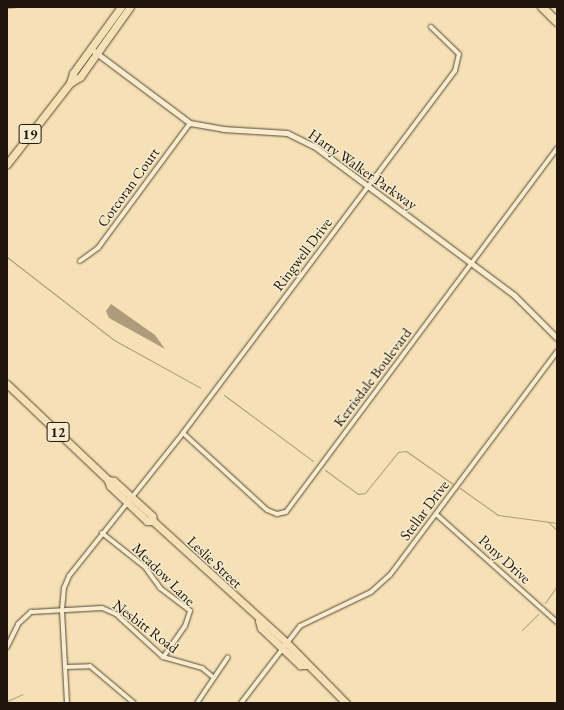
<!DOCTYPE html>
<html>
<head>
<meta charset="utf-8">
<style>
  body { margin:0 }
  #map { position:relative; width:564px; height:710px; overflow:hidden; background:#f5e1b5; font-family:"EB Garamond",serif }
  div>[style] { position:absolute }
  .water>* { inset:0; background:#ad9b7b }
  .stream>* { height:1px; margin:-0.5px; padding:0 0.5px; transform-origin:0.5px; border-radius:0.5px; background:#ad9b7b }
  .roads { filter:drop-shadow(0 0 1px #564736) drop-shadow(0 0 1px #564736) }
  .minor>* { height:4px; margin:-2px; padding:0 2px; transform-origin:2px; border-radius:2px; background:#f8eccf }
  .tertiary>* { height:5px; margin:-2.5px; padding:0 2.5px; transform-origin:2.5px; border-radius:2.5px; background:#f8eccf }
  .primary>* { height:7px; margin:-3.5px; padding:0 3.5px; transform-origin:3.5px; border-radius:3.5px; background:#f5e1b5 }
  .motorway>* { height:8px; margin:-4px; padding:0 4px; transform-origin:4px; border-radius:4px; background:#f5e1b5 }
  span { translate:-50% -50%; white-space:nowrap; text-align:center; line-height:1.15; -webkit-text-stroke:3px #f8eccf; paint-order:stroke }
  .shield-label span { padding:1px 3px; background:#f8eccf; border:1px solid; border-radius:3px; -webkit-text-stroke-width:0 }
  .shield-label { font-size:14px; color:#21140b; font-weight:700 }
  .street-label { font-size:15px; color:#21140b }
  .frame { position:absolute; inset:0; border:8px solid #21140b; pointer-events:none }
</style>
</head>
<body>
<div id="map">
  <div class="water">
    <i style="clip-path:polygon(111px 304px,155px 335px,165px 349px,109px 318px,106px 311px)"></i>
  </div>
  <div class="stream">
    <i style="left:7px;top:8px;width:10px;rotate:-6deg"></i>
    <i style="left:7px;top:257px;width:135px;rotate:37.8deg"></i>
    <i style="left:114px;top:340px;width:99px;rotate:28.9deg"></i>
    <i style="left:224px;top:395px;width:111px;rotate:36.6deg"></i>
    <i style="left:325px;top:470px;width:41px;rotate:36deg"></i>
    <i style="left:358px;top:494px;width:7px;rotate:-8deg"></i>
    <i style="left:365px;top:493px;width:53px;rotate:-51.2deg"></i>
    <i style="left:398px;top:452px;width:8px;rotate:-7deg"></i>
    <i style="left:406px;top:451px;width:57px;rotate:35.1deg"></i>
    <i style="left:460px;top:488px;width:47px;rotate:35.4deg"></i>
    <i style="left:498px;top:515px;width:60px;rotate:7.7deg"></i>
    <i style="left:548px;top:522px;width:12px;rotate:42deg"></i>
    <i style="left:545px;top:603px;width:21px;rotate:-55deg"></i>
    <i style="left:522px;top:630px;width:23px;rotate:-45deg"></i>
    <i style="left:7px;top:701px;width:17px;rotate:-24deg"></i>
  </div>
  <div class="roads">
    <div class="minor">
      <i style="left:80px;top:261px;width:22px;rotate:-36deg"></i>
      <i style="left:98px;top:248px;width:155px;rotate:-53.6deg"></i>
      <i style="left:183px;top:433px;width:114px;rotate:42.5deg"></i>
      <i style="left:267px;top:510px;width:11px;rotate:22deg"></i>
      <i style="left:277px;top:514px;width:9px;rotate:-13deg"></i>
      <i style="left:286px;top:512px;width:454px;rotate:-53.3deg"></i>
      <i style="left:436px;top:514px;width:162px;rotate:41.8deg"></i>
      <i style="left:102px;top:533px;width:55px;rotate:38.3deg"></i>
      <i style="left:145px;top:567px;width:26px;rotate:54deg"></i>
      <i style="left:160px;top:588px;width:38px;rotate:37deg"></i>
      <i style="left:190px;top:611px;width:16px;rotate:108deg"></i>
      <i style="left:185px;top:626px;width:38px;rotate:125deg"></i>
      <i style="left:7px;top:647px;width:25px;rotate:-64deg"></i>
      <i style="left:18px;top:624px;width:18px;rotate:-43deg"></i>
      <i style="left:31px;top:612px;width:71px;rotate:-3.2deg"></i>
      <i style="left:102px;top:608px;width:15px;rotate:23deg"></i>
      <i style="left:116px;top:614px;width:64px;rotate:42.5deg"></i>
      <i style="left:163px;top:657px;width:41px;rotate:15.8deg"></i>
      <i style="left:202px;top:668px;width:13px;rotate:39deg"></i>
      <i style="left:66px;top:667px;width:24px;rotate:-2deg"></i>
      <i style="left:90px;top:666px;width:57px;rotate:40.1deg"></i>
      <i style="left:67px;top:703px;width:93px;rotate:-93.1deg"></i>
      <i style="left:62px;top:610px;width:22px;rotate:-85deg"></i>
      <i style="left:64px;top:588px;width:13px;rotate:-67deg"></i>
      <i style="left:69px;top:576px;width:183px;rotate:-51.4deg"></i>
      <i style="left:183px;top:433px;width:453px;rotate:-53.1deg"></i>
      <i style="left:455px;top:71px;width:17px;rotate:-77deg"></i>
      <i style="left:459px;top:54px;width:39px;rotate:-136deg"></i>
      <i style="left:197px;top:703px;width:55px;rotate:-56deg"></i>
      <i style="left:241px;top:703px;width:97px;rotate:-52.5deg"></i>
      <i style="left:300px;top:626px;width:79px;rotate:-25.6deg"></i>
      <i style="left:371px;top:592px;width:25px;rotate:-42deg"></i>
      <i style="left:390px;top:575px;width:279px;rotate:-53.2deg"></i>
    </div>
    <div class="tertiary">
      <i style="left:91px;top:49px;width:124px;rotate:36.8deg"></i>
      <i style="left:190px;top:123px;width:34px;rotate:10deg"></i>
      <i style="left:223px;top:129px;width:64px;rotate:3.6deg"></i>
      <i style="left:287px;top:133px;width:30px;rotate:26deg"></i>
      <i style="left:314px;top:146px;width:249px;rotate:36.7deg"></i>
      <i style="left:514px;top:295px;width:61px;rotate:45deg"></i>
    </div>
    <div class="primary">
      <i style="left:70px;top:83px;width:12px;rotate:-31deg"></i>
      <i style="left:80px;top:77px;width:86px;rotate:-54.5deg"></i>
      <i style="left:7px;top:164px;width:103px;rotate:-52.1deg"></i>
      <i style="left:70px;top:83px;width:10px;rotate:-73deg"></i>
      <i style="left:73px;top:73px;width:82px;rotate:-54deg"></i>
      <i style="left:7px;top:384px;width:139px;rotate:43.5deg"></i>
      <i style="left:108px;top:480px;width:6px;rotate:9deg"></i>
      <i style="left:114px;top:481px;width:52px;rotate:42.6deg"></i>
      <i style="left:152px;top:516px;width:5px;rotate:79deg"></i>
      <i style="left:108px;top:480px;width:6px;rotate:72deg"></i>
      <i style="left:110px;top:486px;width:51px;rotate:43.4deg"></i>
      <i style="left:147px;top:521px;width:6px"></i>
      <i style="left:153px;top:521px;width:180px;rotate:42.3deg"></i>
      <i style="left:286px;top:642px;width:86px;rotate:45.5deg"></i>
      <i style="left:259px;top:621px;width:7px;rotate:74deg"></i>
      <i style="left:261px;top:628px;width:54px;rotate:43.5deg"></i>
      <i style="left:300px;top:665px;width:6px"></i>
    </div>
    <div class="motorway">
      <i style="left:542px;top:7px;width:21px;rotate:45deg"></i>
    </div>
  </div>
  <div class="shield-label">
    <span style="left:30px;top:134px">19</span>
    <span style="left:58px;top:432px">12</span>
  </div>
  <div class="street-label">
    <span style="left:363px;top:169px;rotate:35deg">Harry Walker Parkway</span>
    <span style="left:128px;top:187px;rotate:-54deg">Corcoran Court</span>
    <span style="left:302px;top:254px;rotate:-53deg">Ringwell Drive</span>
    <span style="left:372px;top:377px;rotate:-53deg">Kerrisdale Boulevard</span>
    <span style="left:424px;top:510px;rotate:-53deg">Stellar Drive</span>
    <span style="left:505px;top:559px;rotate:42deg">Pony Drive</span>
    <span style="left:215px;top:562px;rotate:43deg">Leslie Street</span>
    <span style="left:164px;top:574px;rotate:45deg">Meadow Lane</span>
    <span style="left:146px;top:626px;rotate:37deg">Nesbitt Road</span>
  </div>
  <div class="frame"></div>
</div>
</body>
</html>
